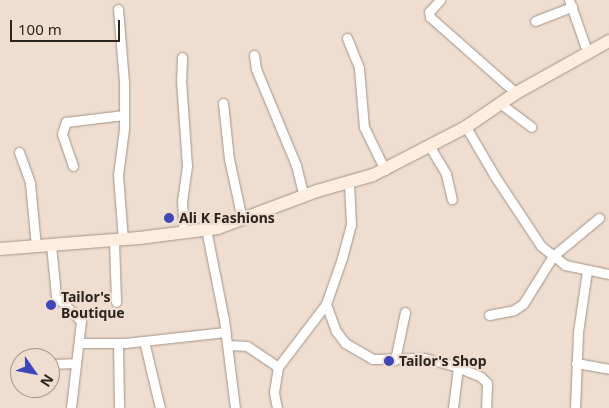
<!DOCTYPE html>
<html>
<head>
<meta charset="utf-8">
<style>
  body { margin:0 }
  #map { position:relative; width:609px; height:408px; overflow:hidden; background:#efded0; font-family:"Noto Sans",sans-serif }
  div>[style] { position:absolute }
  .roads { filter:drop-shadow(0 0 1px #a29386) drop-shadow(0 0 1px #a29386) }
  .street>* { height:9px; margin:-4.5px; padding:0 4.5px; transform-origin:4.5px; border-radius:4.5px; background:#fff }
  .secondary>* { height:12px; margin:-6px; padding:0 6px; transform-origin:6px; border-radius:6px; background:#fdeddf }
  .dots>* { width:14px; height:14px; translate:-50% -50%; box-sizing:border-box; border:2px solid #efded0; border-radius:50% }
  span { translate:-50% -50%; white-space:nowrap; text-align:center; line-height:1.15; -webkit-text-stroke:4.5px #efded0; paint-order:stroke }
  .poi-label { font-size:14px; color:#2b251f; font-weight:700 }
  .left { translate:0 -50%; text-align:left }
  .north { position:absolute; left:10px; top:348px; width:50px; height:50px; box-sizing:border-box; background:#efded0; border:1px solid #a19489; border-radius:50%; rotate:123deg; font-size:14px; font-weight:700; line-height:20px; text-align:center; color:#2b251f }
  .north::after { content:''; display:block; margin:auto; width:18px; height:22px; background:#3c47bb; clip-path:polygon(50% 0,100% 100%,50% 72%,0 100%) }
  .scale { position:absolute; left:10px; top:20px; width:110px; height:22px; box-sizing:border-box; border:2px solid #2b251f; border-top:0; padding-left:6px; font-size:15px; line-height:18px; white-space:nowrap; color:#2b251f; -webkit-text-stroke:4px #efded0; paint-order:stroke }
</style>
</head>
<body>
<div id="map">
  <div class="roads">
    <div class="street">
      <i style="left:440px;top:0;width:16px;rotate:133deg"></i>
      <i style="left:429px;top:12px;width:5px;rotate:79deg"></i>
      <i style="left:430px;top:17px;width:115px;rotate:41.5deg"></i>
      <i style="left:569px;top:0;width:57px;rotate:70.6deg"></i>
      <i style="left:118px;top:9px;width:73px;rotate:85.3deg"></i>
      <i style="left:124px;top:82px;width:47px;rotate:90deg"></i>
      <i style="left:124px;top:129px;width:46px;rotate:97.4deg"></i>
      <i style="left:118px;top:175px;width:65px;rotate:85.6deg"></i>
      <i style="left:535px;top:21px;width:40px;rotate:-21deg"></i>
      <i style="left:347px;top:38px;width:32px;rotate:68deg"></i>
      <i style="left:359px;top:68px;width:59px;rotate:85.2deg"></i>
      <i style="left:364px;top:127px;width:48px;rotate:64deg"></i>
      <i style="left:254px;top:55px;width:14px;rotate:82deg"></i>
      <i style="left:256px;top:69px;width:104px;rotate:67.4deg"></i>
      <i style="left:296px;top:165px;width:32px;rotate:76deg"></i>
      <i style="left:182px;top:57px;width:23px;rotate:92deg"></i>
      <i style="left:181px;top:80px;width:86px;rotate:86deg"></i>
      <i style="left:187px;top:166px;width:34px;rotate:98deg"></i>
      <i style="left:182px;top:200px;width:33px;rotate:87deg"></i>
      <i style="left:223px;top:103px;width:56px;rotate:83.9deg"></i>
      <i style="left:229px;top:159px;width:61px;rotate:77.8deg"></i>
      <i style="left:501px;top:104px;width:38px;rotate:37deg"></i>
      <i style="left:466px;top:127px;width:56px;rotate:59.7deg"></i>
      <i style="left:494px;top:175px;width:85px;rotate:56.5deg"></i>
      <i style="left:541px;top:246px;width:31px;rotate:38deg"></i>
      <i style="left:565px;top:265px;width:45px;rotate:11.6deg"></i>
      <i style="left:430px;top:147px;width:31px;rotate:59deg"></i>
      <i style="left:446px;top:174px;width:26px;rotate:77deg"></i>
      <i style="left:19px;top:152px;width:33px;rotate:70deg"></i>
      <i style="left:30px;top:183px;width:63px;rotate:84.6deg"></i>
      <i style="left:73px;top:166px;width:34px;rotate:-109deg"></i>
      <i style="left:62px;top:134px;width:13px;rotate:-72deg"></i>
      <i style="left:66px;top:122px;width:58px;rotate:-6.9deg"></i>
      <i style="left:206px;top:229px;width:93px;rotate:78.8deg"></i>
      <i style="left:224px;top:320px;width:89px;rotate:82.9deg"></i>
      <i style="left:114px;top:241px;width:61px;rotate:88.1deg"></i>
      <i style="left:51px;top:245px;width:51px;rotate:84.4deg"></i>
      <i style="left:56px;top:296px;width:35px;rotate:45deg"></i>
      <i style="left:81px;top:321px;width:88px;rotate:96.6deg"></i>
      <i style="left:326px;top:304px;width:29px;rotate:70deg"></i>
      <i style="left:336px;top:331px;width:15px;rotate:53deg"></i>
      <i style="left:345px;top:343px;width:32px;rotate:30deg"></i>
      <i style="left:373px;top:359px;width:51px;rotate:-1.1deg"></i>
      <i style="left:424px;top:358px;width:29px;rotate:14deg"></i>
      <i style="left:452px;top:365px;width:31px;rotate:22deg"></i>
      <i style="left:481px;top:377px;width:8px;rotate:45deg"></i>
      <i style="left:487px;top:383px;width:25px;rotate:92deg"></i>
      <i style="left:489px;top:315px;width:25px;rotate:-11deg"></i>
      <i style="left:514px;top:310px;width:11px;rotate:-34deg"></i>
      <i style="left:523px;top:304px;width:57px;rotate:-58deg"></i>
      <i style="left:553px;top:256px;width:60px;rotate:-39.6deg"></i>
      <i style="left:144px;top:341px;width:69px;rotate:76.6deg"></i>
      <i style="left:81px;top:343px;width:44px"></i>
      <i style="left:125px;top:343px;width:101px;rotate:-6.3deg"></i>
      <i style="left:118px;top:343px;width:65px;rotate:89.1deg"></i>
      <i style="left:227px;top:345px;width:20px;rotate:3deg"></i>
      <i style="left:247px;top:346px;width:37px;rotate:34deg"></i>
      <i style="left:395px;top:360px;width:49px;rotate:-78.2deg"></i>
      <i style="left:576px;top:363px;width:34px;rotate:10deg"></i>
      <i style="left:50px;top:364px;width:25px;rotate:-2deg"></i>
      <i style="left:277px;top:408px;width:16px;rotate:-101deg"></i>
      <i style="left:274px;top:392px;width:25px;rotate:-81deg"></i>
      <i style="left:278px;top:367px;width:79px;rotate:-52.7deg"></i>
      <i style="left:326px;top:304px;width:49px;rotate:-70.8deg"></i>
      <i style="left:342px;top:258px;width:34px;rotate:-75deg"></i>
      <i style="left:351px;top:225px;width:43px;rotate:-92.7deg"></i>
      <i style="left:453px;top:408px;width:41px;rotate:-83deg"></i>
      <i style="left:575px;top:408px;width:76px;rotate:-87.7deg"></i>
      <i style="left:578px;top:332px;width:62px;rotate:-81.6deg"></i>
    </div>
    <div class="secondary">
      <i style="left:0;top:249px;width:139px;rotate:-4.5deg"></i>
      <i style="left:139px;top:238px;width:80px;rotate:-7.2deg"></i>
      <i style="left:218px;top:228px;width:106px;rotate:-20.5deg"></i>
      <i style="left:317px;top:191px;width:58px;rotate:-15.9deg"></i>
      <i style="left:373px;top:175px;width:105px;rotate:-27.3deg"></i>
      <i style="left:466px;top:127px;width:60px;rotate:-34.2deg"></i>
      <i style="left:516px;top:93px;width:107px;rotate:-29.2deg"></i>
    </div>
  </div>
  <div class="dots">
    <i style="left:169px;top:218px;background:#3c47bb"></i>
    <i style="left:51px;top:305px;background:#3c47bb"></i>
    <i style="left:389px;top:361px;background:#3c47bb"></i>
  </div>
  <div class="poi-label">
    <span class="left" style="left:179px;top:218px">Ali K Fashions</span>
    <span class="left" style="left:61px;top:305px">Tailor's<br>Boutique</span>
    <span class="left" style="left:399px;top:361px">Tailor's Shop</span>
  </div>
  <div class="north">N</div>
  <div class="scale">100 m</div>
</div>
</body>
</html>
